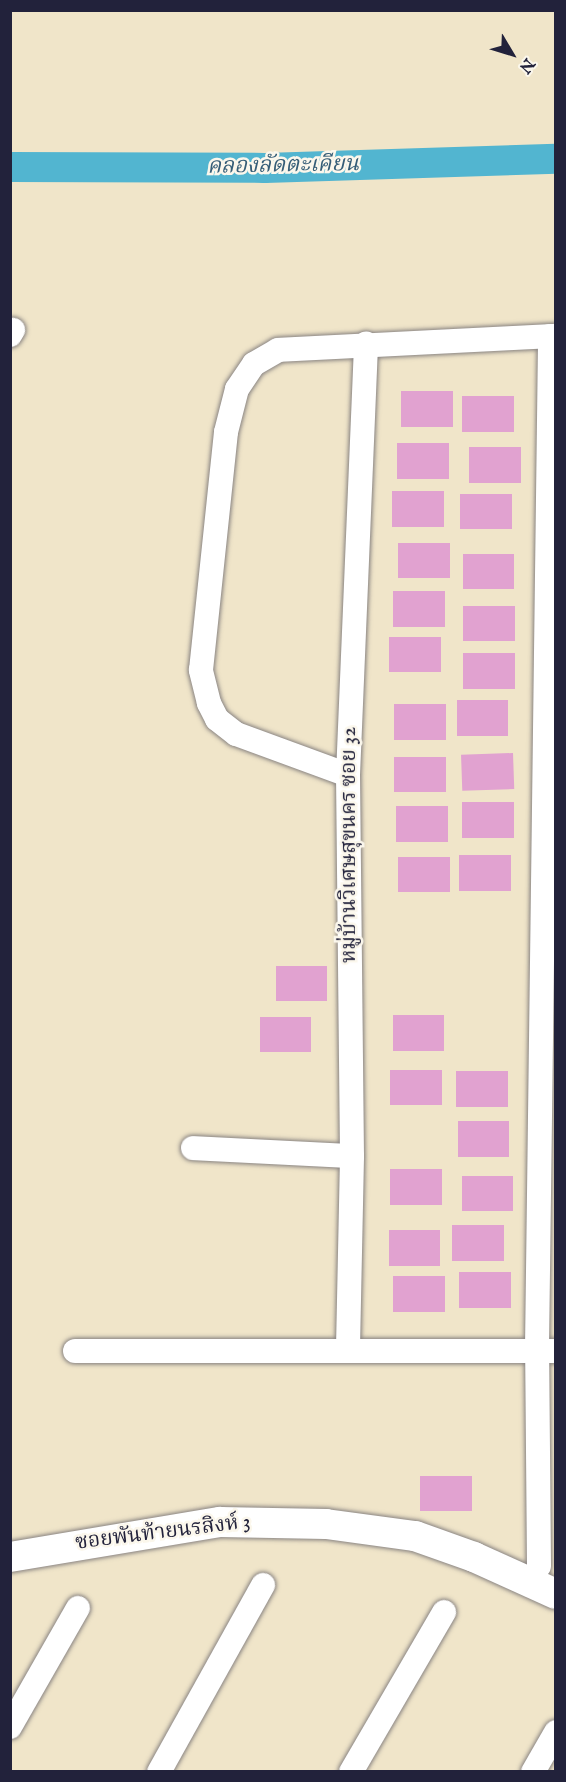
<!DOCTYPE html>
<html>
<head>
<meta charset="utf-8">
<style>
  body { margin:0 }
  #map { position:relative; width:566px; height:1782px; overflow:hidden; background:#f0e5c9; font-family:"IM FELL English","Noto Serif Thai",serif }
  div>[style] { position:absolute }
  .canal>* { height:30px; margin:-15px; padding:0 15px; transform-origin:15px; border-radius:15px; background:#52b5d0 }
  .building>* { inset:0; background:#e1a2d0; transform-origin:0 0 }
  .roads { filter:drop-shadow(0 0 2px #898482) drop-shadow(0 0 2px #898482) }
  .minor>* { height:24px; margin:-12px; padding:0 12px; transform-origin:12px; border-radius:12px; background:#fff }
  .tertiary>* { height:30px; margin:-15px; padding:0 15px; transform-origin:15px; border-radius:15px; background:#fff }
  span { translate:-50% -50%; white-space:nowrap; text-align:center; line-height:1.15; -webkit-text-stroke:5px #fbf7ec; paint-order:stroke }
  .street-label { font-size:21px; color:#22223b }
  .water-label { font-size:22px; color:#355d77; font-style:italic }
  .frame { position:absolute; inset:0; border:12px solid #22223b; pointer-events:none }
  .north { position:absolute; left:482px; top:24px; width:60px; height:60px; -webkit-text-stroke:4px #fbf7ec; paint-order:stroke; rotate:128deg; font-size:16px; font-weight:700; line-height:24px; text-align:center; color:#22223b }
  .north::after { content:''; display:block; margin:auto; width:21px; height:27px; background:#22223b; clip-path:polygon(50% 0,100% 100%,50% 72%,0 100%) }
</style>
</head>
<body>
<div id="map">
  <div class="canal">
    <i style="left:10px;top:167px;width:255px;rotate:0.2deg"></i>
    <i style="left:265px;top:168px;width:291px;rotate:-1.8deg"></i>
  </div>
  <div class="building">
    <i style="left:401px;top:391px;width:52px;height:36px"></i>
    <i style="left:462px;top:396px;width:52px;height:36px"></i>
    <i style="left:449px;top:443px;width:36px;height:52px;rotate:90deg"></i>
    <i style="left:469px;top:447px;width:52px;height:36px"></i>
    <i style="left:392px;top:491px;width:52px;height:36px"></i>
    <i style="left:460px;top:494px;width:52px;height:35px"></i>
    <i style="left:398px;top:543px;width:52px;height:35px"></i>
    <i style="left:463px;top:554px;width:51px;height:35px"></i>
    <i style="left:445px;top:591px;width:36px;height:52px;rotate:90deg"></i>
    <i style="left:463px;top:606px;width:52px;height:35px"></i>
    <i style="left:389px;top:637px;width:52px;height:35px"></i>
    <i style="left:463px;top:653px;width:52px;height:36px"></i>
    <i style="left:457px;top:700px;width:51px;height:36px"></i>
    <i style="left:446px;top:704px;width:36px;height:52px;rotate:90deg"></i>
    <i style="left:513px;top:753px;width:36px;height:52px;rotate:88deg"></i>
    <i style="left:394px;top:757px;width:52px;height:35px"></i>
    <i style="left:462px;top:802px;width:52px;height:36px"></i>
    <i style="left:448px;top:806px;width:36px;height:52px;rotate:90deg"></i>
    <i style="left:511px;top:855px;width:36px;height:52px;rotate:90deg"></i>
    <i style="left:398px;top:857px;width:52px;height:35px"></i>
    <i style="left:276px;top:966px;width:51px;height:35px"></i>
    <i style="left:393px;top:1015px;width:51px;height:36px"></i>
    <i style="left:260px;top:1017px;width:51px;height:35px"></i>
    <i style="left:390px;top:1070px;width:52px;height:35px"></i>
    <i style="left:456px;top:1071px;width:52px;height:36px"></i>
    <i style="left:509px;top:1121px;width:36px;height:51px;rotate:90deg"></i>
    <i style="left:442px;top:1169px;width:36px;height:52px;rotate:90deg"></i>
    <i style="left:462px;top:1176px;width:51px;height:35px"></i>
    <i style="left:452px;top:1225px;width:52px;height:36px"></i>
    <i style="left:389px;top:1230px;width:51px;height:36px"></i>
    <i style="left:511px;top:1272px;width:36px;height:52px;rotate:90deg"></i>
    <i style="left:393px;top:1276px;width:52px;height:36px"></i>
    <i style="left:420px;top:1476px;width:52px;height:35px"></i>
  </div>
  <div class="roads">
    <div class="minor">
      <i style="left:10px;top:335px;width:6px;rotate:-59deg"></i>
      <i style="left:348px;top:775px;width:119px;rotate:-159.9deg"></i>
      <i style="left:236px;top:734px;width:24px;rotate:-142deg"></i>
      <i style="left:217px;top:719px;width:18px;rotate:-117deg"></i>
      <i style="left:209px;top:703px;width:34px;rotate:-104deg"></i>
      <i style="left:201px;top:670px;width:239px;rotate:-84deg"></i>
      <i style="left:226px;top:432px;width:44px;rotate:-75.7deg"></i>
      <i style="left:237px;top:389px;width:30px;rotate:-56deg"></i>
      <i style="left:254px;top:364px;width:28px;rotate:-30deg"></i>
      <i style="left:278px;top:350px;width:278px;rotate:-2.9deg"></i>
      <i style="left:193px;top:1148px;width:159px;rotate:2.9deg"></i>
      <i style="left:348px;top:1348px;width:192px;rotate:-88.8deg"></i>
      <i style="left:352px;top:1156px;width:381px;rotate:-90.6deg"></i>
      <i style="left:348px;top:775px;width:432px;rotate:-87.6deg"></i>
      <i style="left:75px;top:1351px;width:481px"></i>
      <i style="left:539px;top:1566px;width:217px;rotate:-90.5deg"></i>
      <i style="left:537px;top:1349px;width:1013px;rotate:-89.26deg"></i>
      <i style="left:10px;top:1727px;width:137px;rotate:-60.3deg"></i>
      <i style="left:159px;top:1772px;width:214px;rotate:-60.9deg"></i>
      <i style="left:351px;top:1772px;width:185px;rotate:-59.8deg"></i>
      <i style="left:533px;top:1772px;width:46px;rotate:-60.1deg"></i>
    </div>
    <div class="tertiary">
      <i style="left:10px;top:1557px;width:213px;rotate:-9.5deg"></i>
      <i style="left:220px;top:1522px;width:106px;rotate:1.1deg"></i>
      <i style="left:326px;top:1524px;width:90px;rotate:7.7deg"></i>
      <i style="left:415px;top:1536px;width:63px;rotate:19.6deg"></i>
      <i style="left:474px;top:1557px;width:90px;rotate:24.3deg"></i>
    </div>
  </div>
  <div class="street-label">
    <span style="left:350px;top:845px;rotate:-90deg">หมู่บ้านวิเศษสุขนคร ซอย 32</span>
    <span style="left:163px;top:1533px;rotate:-7deg">ซอยพันท้ายนรสิงห์ 3</span>
  </div>
  <div class="water-label">
    <span style="left:283px;top:166px;rotate:-1deg">คลองลัดตะเคียน</span>
  </div>
  <div class="frame"></div>
  <div class="north">N</div>
</div>
</body>
</html>
